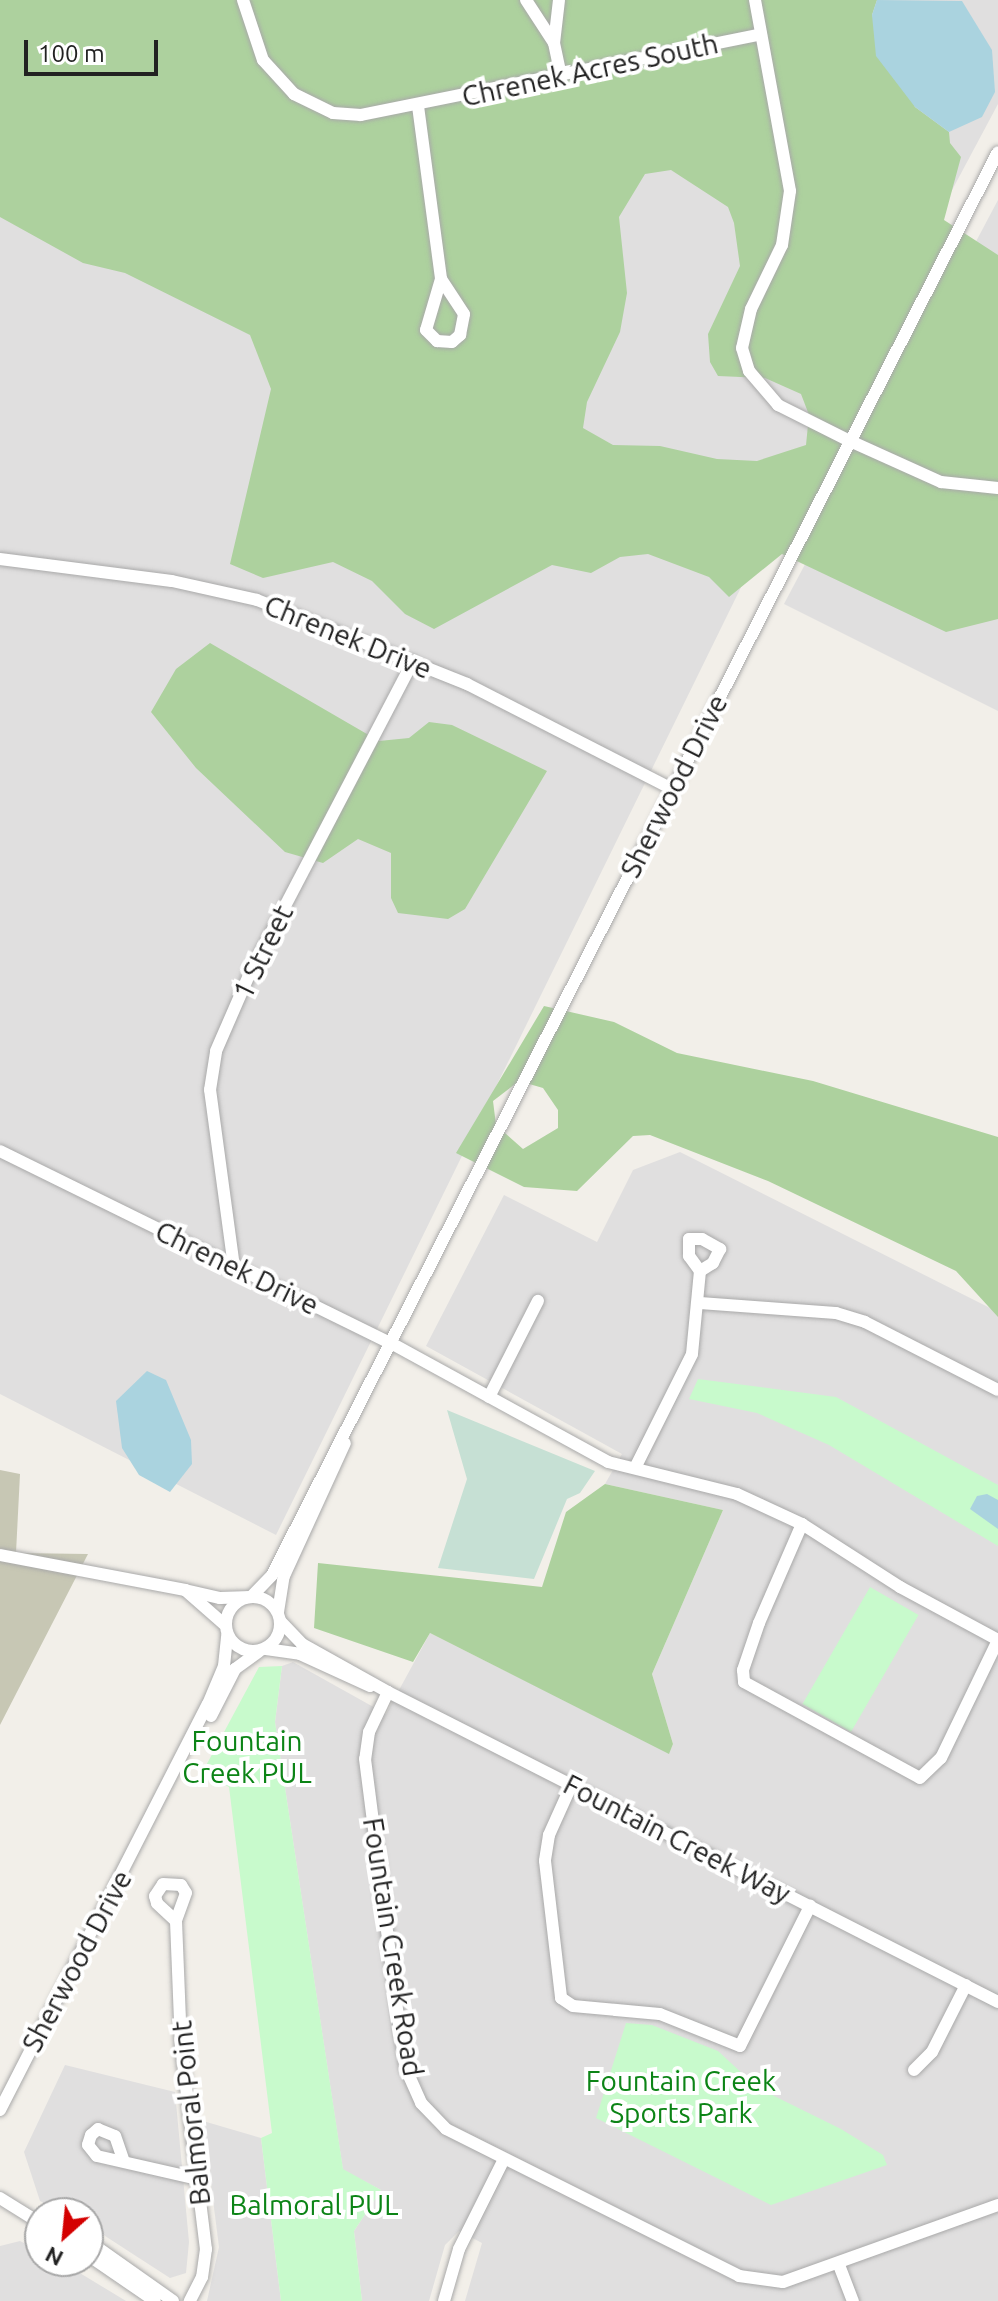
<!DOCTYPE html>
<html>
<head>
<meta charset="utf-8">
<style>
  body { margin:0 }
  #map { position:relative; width:998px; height:2301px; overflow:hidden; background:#f2efe9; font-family:Ubuntu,sans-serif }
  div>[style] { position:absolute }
  .residential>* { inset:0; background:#e0dfdf }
  .construction>* { inset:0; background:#c7c7b4 }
  .forest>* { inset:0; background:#add19e }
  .wetland>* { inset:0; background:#c6e0d4 }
  .park>* { inset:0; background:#c8facc; transform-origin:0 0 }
  .water>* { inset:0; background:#aad3df }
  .roads { filter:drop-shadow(0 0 2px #a9a9a9) drop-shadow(0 0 2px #a9a9a9) }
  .minor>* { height:12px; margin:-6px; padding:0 6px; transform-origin:6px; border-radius:6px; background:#fff }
  .minor>.ring { margin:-6px; padding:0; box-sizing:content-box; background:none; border:12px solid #fff; border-radius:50% }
  span { translate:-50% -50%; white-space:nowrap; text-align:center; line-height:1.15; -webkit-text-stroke:8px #fff; paint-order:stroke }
  .street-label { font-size:28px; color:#222 }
  .park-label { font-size:28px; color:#0c8416 }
  .north { position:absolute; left:24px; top:2197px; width:80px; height:80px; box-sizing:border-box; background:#fff; border:2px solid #a7a7a7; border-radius:50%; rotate:207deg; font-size:22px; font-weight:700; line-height:32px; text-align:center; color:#222 }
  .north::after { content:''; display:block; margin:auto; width:28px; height:36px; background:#d40000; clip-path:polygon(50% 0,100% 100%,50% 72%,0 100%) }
  .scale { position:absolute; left:24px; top:40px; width:134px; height:36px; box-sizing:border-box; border:4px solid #222; border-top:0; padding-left:10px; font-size:24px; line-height:28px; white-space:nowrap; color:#222; -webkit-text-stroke:6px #fff; paint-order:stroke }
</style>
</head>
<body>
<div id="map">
  <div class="residential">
    <i style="clip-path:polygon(0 0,998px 0,998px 104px,750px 569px,276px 1535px,0 1394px)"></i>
    <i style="clip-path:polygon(998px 200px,998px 711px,784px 604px)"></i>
    <i style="clip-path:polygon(680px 1152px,998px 1312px,998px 2301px,465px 2301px,482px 2243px,459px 2231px,445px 2245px,429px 2301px,362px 2301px,354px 2231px,381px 2190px,343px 2170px,275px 1722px,282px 1666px,293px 1662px,386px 1714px,430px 1633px,669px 1753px,673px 1744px,652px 1674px,723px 1510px,605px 1484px,622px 1454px,426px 1346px,504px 1195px,597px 1242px,633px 1170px)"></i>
    <i style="clip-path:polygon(65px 2065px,175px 2092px,189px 2242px,186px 2273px,170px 2278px,88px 2225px,88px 2213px,64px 2213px,40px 2201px,24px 2152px)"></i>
    <i style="clip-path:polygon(203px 2121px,261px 2138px,281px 2301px,207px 2301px,219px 2247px)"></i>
    <i style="clip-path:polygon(20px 2241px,40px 2251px,40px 2261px,60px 2261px,126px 2301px,0 2301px,0 2246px)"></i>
  </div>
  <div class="construction">
    <i style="clip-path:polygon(0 1470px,20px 1474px,16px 1553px,88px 1554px,0 1725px)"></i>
  </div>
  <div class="forest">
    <i style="clip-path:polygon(evenodd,0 0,877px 0,872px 15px,915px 107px,949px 132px,950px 143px,961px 157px,944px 220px,998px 255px,998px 619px,946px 632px,782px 554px,729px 597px,709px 577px,648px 554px,620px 557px,591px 573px,552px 565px,434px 629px,405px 614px,372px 581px,333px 562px,263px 578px,230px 564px,271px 389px,250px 335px,125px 273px,83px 263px,0 217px,0 0,671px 170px,728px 207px,734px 223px,740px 266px,708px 334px,710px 362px,718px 376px,765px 378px,801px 394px,809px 415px,806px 445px,757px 461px,717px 459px,660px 446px,613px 445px,583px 428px,587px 402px,620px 332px,627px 293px,619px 217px,645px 174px,671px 170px)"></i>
    <i style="clip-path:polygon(210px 643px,379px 741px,409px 738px,429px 722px,452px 725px,547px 771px,465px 909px,448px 919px,398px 913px,391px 898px,391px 853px,358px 839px,323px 863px,285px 852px,196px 768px,151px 712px,176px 669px)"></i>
    <i style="clip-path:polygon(evenodd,544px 1006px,614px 1022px,677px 1053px,813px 1081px,998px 1137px,998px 1317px,956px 1271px,768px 1181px,650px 1135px,633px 1136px,577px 1191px,524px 1187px,456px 1153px,544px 1006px,519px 1081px,543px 1088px,558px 1110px,558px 1128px,523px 1149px,496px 1125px,493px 1101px,519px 1081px)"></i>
    <i style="clip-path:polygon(605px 1484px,723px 1510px,652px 1674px,673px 1744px,669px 1754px,430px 1633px,413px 1662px,314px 1628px,318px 1563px,542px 1587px,566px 1512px)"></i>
  </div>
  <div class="wetland">
    <i style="clip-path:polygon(447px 1410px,595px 1471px,580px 1493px,567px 1499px,534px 1579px,438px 1568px,467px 1479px)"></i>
  </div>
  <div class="park">
    <i style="clip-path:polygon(698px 1379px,836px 1397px,998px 1485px,998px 1546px,829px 1445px,757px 1413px,689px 1399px)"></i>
    <i style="left:870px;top:1587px;width:56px;height:135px;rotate:30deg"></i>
    <i style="clip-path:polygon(282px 1666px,275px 1722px,343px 2169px,381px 2190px,354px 2231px,362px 2301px,281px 2301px,261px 2138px,272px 2133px,229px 1787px,202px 1773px,259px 1667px)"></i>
    <i style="clip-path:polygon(626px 2023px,652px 2025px,718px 2051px,758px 2088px,841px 2129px,883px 2155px,887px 2165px,771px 2205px,596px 2118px)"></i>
  </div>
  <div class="water">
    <i style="clip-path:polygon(877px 0,962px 1px,992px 50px,995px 92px,982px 117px,949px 132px,915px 107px,876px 56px,872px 15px)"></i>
    <i style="clip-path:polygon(147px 1371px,166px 1380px,191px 1440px,192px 1464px,170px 1492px,139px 1475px,122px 1448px,116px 1401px)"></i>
    <i style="clip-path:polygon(987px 1494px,998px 1500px,998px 1529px,970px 1509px,977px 1496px)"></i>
  </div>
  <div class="roads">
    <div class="minor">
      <i style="left:243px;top:0;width:63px;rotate:71.6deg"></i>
      <i style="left:263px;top:60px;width:46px;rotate:47.6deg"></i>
      <i style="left:294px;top:94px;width:43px;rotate:26deg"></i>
      <i style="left:333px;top:113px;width:28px;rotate:4deg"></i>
      <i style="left:361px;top:115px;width:408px;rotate:-11.4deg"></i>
      <i style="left:526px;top:0;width:51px;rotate:56.9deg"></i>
      <i style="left:559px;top:0;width:43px;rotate:96.6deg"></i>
      <i style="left:554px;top:43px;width:35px;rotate:78deg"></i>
      <i style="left:755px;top:0;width:194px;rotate:79.6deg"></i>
      <i style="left:790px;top:191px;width:55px;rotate:98.4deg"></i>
      <i style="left:782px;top:245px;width:71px;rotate:115.8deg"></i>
      <i style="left:751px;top:309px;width:40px;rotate:103deg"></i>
      <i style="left:742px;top:348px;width:24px;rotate:73deg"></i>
      <i style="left:749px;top:371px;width:45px;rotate:49.5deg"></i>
      <i style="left:778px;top:405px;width:80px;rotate:26.6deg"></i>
      <i style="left:850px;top:441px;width:100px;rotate:24.3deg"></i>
      <i style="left:941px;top:482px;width:57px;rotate:6deg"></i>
      <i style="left:418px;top:106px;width:175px;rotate:82.4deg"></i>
      <i style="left:441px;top:279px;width:53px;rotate:106.4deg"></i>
      <i style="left:426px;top:330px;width:16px;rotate:45deg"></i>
      <i style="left:437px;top:341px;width:15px;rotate:4deg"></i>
      <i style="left:452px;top:342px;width:11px;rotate:-41deg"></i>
      <i style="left:460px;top:335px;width:21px;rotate:-79deg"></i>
      <i style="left:464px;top:314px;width:42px;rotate:-123.3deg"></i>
      <i style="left:0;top:559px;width:173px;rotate:7.3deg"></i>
      <i style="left:172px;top:581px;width:87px;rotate:12.6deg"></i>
      <i style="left:257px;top:600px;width:226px;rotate:21.8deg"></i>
      <i style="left:467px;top:684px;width:230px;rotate:27.1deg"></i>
      <i style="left:0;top:1151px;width:433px;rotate:26.2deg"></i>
      <i style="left:389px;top:1342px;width:250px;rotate:28.7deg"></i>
      <i style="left:608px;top:1462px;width:133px;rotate:13.9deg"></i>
      <i style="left:737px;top:1494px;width:72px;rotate:24.8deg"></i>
      <i style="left:802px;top:1524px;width:117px;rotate:32.7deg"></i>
      <i style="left:900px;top:1587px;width:111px;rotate:28.4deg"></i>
      <i style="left:234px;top:1267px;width:179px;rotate:-97.7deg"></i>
      <i style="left:210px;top:1090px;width:39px;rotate:-81deg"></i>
      <i style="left:216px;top:1051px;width:83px;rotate:-66.5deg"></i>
      <i style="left:249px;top:975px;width:354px;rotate:-62.4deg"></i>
      <i style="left:700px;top:1303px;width:136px;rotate:4.2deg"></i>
      <i style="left:836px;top:1313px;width:30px;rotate:17deg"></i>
      <i style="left:865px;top:1322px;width:149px;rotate:27.1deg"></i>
      <i style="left:489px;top:1397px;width:108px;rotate:-63deg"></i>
      <i style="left:635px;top:1468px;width:127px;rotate:-63.4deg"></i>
      <i style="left:692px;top:1354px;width:83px;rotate:-84.5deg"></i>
      <i style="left:700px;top:1271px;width:19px;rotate:-126deg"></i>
      <i style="left:689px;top:1256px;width:17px;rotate:-90deg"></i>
      <i style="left:689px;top:1239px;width:13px"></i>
      <i style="left:702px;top:1239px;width:21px;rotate:29deg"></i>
      <i style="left:720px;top:1249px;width:16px;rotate:117deg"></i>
      <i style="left:713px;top:1263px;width:15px;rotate:148deg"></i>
      <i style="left:802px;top:1524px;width:108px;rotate:113.5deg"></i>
      <i style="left:759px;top:1623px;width:50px;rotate:108.8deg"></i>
      <i style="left:743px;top:1670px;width:12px;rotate:85deg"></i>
      <i style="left:744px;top:1682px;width:200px;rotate:28.6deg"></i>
      <i style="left:920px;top:1778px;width:29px;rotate:-44deg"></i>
      <i style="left:941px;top:1758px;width:131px;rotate:-64.2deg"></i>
      <i style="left:0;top:1555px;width:188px;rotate:10.7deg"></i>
      <i class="ring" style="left:226px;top:1597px;width:42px;height:42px"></i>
      <i style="left:278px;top:1612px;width:36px;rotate:-81deg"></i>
      <i style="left:284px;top:1576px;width:146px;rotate:-65.4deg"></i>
      <i style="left:281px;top:1622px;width:30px;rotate:46deg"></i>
      <i style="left:302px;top:1644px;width:98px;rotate:29.2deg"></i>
      <i style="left:388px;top:1692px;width:684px;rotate:26.94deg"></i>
      <i style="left:225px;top:1625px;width:53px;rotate:-138.8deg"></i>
      <i style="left:185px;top:1590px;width:36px;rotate:13deg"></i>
      <i style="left:220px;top:1598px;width:31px;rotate:-2deg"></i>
      <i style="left:251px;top:1597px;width:30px;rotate:-46deg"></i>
      <i style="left:272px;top:1575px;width:1597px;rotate:-62.97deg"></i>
      <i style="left:266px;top:1649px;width:34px;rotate:8deg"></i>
      <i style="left:300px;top:1654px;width:77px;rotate:24.6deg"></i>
      <i style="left:388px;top:1692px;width:44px;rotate:115.4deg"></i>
      <i style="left:369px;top:1732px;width:27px;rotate:98deg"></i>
      <i style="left:365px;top:1759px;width:274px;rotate:82.7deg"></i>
      <i style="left:400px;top:2031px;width:38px;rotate:81deg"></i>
      <i style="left:406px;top:2069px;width:37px;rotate:66deg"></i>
      <i style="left:421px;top:2103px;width:36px;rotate:46deg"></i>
      <i style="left:446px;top:2129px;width:328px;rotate:26.6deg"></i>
      <i style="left:739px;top:2276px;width:44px;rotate:7.8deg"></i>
      <i style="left:783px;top:2282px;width:228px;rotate:-19.7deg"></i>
      <i style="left:211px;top:1716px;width:53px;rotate:-62.9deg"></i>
      <i style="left:235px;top:1669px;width:29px;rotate:-36deg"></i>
      <i style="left:571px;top:1786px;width:54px;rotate:114.2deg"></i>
      <i style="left:549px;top:1835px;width:26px;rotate:99deg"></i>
      <i style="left:545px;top:1861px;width:138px;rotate:83.3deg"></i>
      <i style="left:561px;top:1998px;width:14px;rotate:34deg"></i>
      <i style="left:573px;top:2006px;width:87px;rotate:5.3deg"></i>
      <i style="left:660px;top:2014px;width:86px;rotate:21.8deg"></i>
      <i style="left:740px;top:2046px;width:157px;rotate:-63.4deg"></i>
      <i style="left:176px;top:1921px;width:26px;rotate:-137deg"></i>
      <i style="left:157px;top:1903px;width:7px;rotate:-106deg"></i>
      <i style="left:155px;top:1896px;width:14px;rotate:-56deg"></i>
      <i style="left:163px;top:1884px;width:18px;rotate:3deg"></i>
      <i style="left:181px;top:1885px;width:9px;rotate:58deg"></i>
      <i style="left:186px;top:1893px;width:30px;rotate:110deg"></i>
      <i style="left:176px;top:1921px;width:125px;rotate:87.7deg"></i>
      <i style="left:181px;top:2046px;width:205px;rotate:83deg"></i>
      <i style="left:206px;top:2249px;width:28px;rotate:98deg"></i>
      <i style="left:202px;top:2277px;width:27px;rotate:117deg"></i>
      <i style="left:914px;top:2070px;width:25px;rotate:-45deg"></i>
      <i style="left:932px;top:2052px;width:75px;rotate:-63.1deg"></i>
      <i style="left:0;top:2110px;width:456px;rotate:-62.9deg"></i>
      <i style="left:208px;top:1704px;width:41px;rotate:-67.2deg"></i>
      <i style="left:224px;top:1666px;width:31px;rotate:-84deg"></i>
      <i style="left:123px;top:2159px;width:24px;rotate:-109deg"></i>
      <i style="left:115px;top:2136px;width:18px;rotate:-158deg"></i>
      <i style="left:98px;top:2129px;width:9px;rotate:139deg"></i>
      <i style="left:91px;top:2135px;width:10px;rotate:107deg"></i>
      <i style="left:88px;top:2145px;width:14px;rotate:51deg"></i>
      <i style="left:97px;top:2156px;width:104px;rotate:12.8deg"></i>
      <i style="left:0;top:2198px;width:47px;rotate:32deg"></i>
      <i style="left:88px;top:2241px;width:104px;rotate:35.2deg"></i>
      <i style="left:88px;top:2255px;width:81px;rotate:34.5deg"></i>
      <i style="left:839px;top:2265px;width:39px;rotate:69deg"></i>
      <i style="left:444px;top:2301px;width:54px;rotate:-73.9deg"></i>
      <i style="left:459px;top:2249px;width:98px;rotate:-63.4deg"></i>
    </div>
  </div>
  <div class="street-label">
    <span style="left:590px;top:70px;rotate:-12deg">Chrenek Acres South</span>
    <span style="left:348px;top:637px;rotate:22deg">Chrenek Drive</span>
    <span style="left:674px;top:786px;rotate:-63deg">Sherwood Drive</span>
    <span style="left:263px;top:952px;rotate:-64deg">1 Street</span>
    <span style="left:237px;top:1268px;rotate:26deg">Chrenek Drive</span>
    <span style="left:677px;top:1839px;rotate:27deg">Fountain Creek Way</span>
    <span style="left:393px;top:1947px;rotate:81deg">Fountain Creek Road</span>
    <span style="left:77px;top:1961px;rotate:-62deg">Sherwood Drive</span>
    <span style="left:191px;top:2113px;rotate:-96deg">Balmoral Point</span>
  </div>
  <div class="park-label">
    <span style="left:247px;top:1757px">Fountain<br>Creek PUL</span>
    <span style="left:681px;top:2097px">Fountain Creek<br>Sports Park</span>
    <span style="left:314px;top:2205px">Balmoral PUL</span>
  </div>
  <div class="north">N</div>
  <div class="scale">100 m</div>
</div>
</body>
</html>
